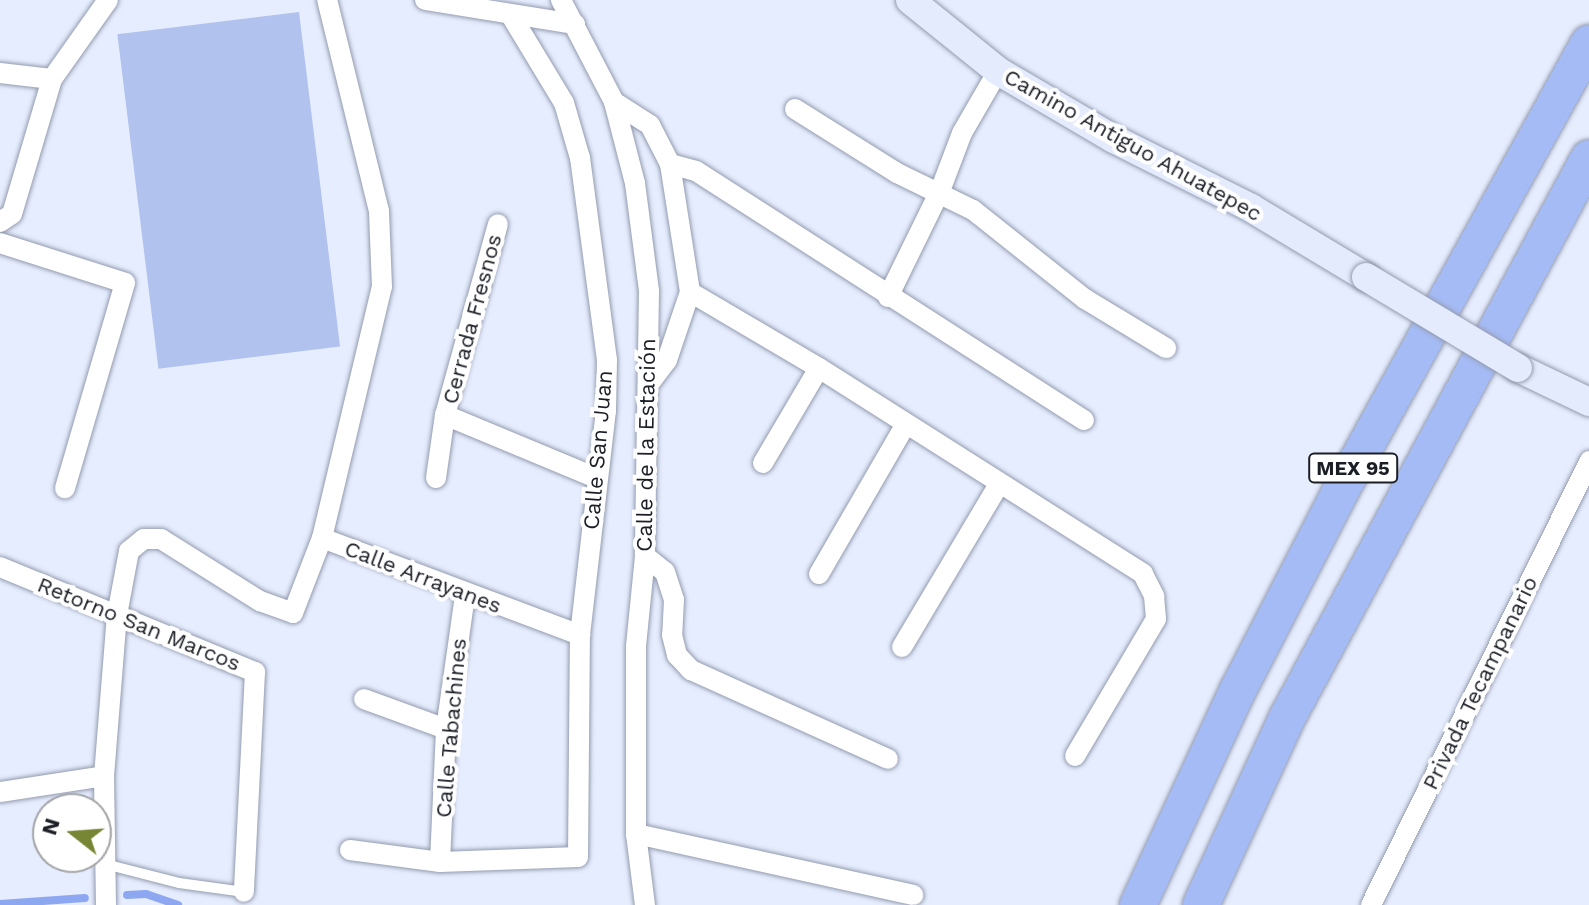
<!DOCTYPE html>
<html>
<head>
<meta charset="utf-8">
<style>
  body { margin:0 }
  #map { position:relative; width:1589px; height:905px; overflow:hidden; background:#e6edfe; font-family:"Work Sans",sans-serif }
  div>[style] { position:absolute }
  .green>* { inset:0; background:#b1c2ef; transform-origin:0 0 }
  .stream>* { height:8px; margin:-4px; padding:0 4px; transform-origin:4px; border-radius:4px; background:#8da8f0 }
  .roads { filter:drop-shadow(0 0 2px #939baf) drop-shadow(0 0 2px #939baf) }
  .lane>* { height:10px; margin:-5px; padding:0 5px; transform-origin:5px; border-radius:5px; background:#fff }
  .street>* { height:20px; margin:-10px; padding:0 10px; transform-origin:10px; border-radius:10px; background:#fff }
  .secondary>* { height:28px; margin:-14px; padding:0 14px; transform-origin:14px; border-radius:14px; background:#e4ebfc }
  .highway>* { height:36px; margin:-18px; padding:0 18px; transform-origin:18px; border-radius:18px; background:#a5bbf5 }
  .bridges { filter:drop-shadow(0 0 2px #939baf) drop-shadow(0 0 2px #939baf) }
  .secondary-bridge>* { height:28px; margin:-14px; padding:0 14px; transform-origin:14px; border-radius:14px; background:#e4ebfc }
  span { translate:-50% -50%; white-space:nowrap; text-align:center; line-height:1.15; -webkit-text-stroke:8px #fff; paint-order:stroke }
  .shield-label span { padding:2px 6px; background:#fff; border:2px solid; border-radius:6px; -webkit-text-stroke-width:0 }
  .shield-label { font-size:20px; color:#1b1e25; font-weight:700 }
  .street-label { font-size:22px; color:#1b1e25 }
  .north { position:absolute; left:32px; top:793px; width:80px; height:80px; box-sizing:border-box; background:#fff; border:2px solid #a4a5a8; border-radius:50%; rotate:287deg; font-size:22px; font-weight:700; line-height:32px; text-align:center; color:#1b1e25 }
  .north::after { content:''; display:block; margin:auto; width:28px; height:36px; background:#778634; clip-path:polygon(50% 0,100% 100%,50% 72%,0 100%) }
</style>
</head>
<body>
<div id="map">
  <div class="green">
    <i style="left:299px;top:12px;width:337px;height:183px;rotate:83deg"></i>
  </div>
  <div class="stream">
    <i style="left:127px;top:895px;width:19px;rotate:-3deg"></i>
    <i style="left:146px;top:894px;width:34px;rotate:19deg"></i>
    <i style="left:0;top:904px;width:85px;rotate:-4deg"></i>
  </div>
  <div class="roads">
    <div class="lane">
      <i style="left:105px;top:864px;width:76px;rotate:14.4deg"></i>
      <i style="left:179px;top:883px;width:66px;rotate:7.9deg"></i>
    </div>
    <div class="street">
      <i style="left:425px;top:0;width:152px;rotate:9.1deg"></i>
      <i style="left:561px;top:0;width:115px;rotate:62.5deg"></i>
      <i style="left:614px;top:102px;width:84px;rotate:75.5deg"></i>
      <i style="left:635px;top:183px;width:109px;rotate:82.6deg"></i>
      <i style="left:649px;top:291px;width:265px;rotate:90.9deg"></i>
      <i style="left:645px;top:556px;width:90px;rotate:95.7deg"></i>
      <i style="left:636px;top:646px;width:188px;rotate:90deg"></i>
      <i style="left:636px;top:834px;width:72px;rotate:82.8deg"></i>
      <i style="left:0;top:73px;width:52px;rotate:6.6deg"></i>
      <i style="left:614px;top:102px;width:43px;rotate:32.6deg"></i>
      <i style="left:650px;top:125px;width:44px;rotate:62.9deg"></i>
      <i style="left:670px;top:164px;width:130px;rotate:81.1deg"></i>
      <i style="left:690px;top:292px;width:72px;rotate:108.7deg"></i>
      <i style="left:667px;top:360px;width:31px;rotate:127deg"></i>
      <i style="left:795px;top:109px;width:120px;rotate:32.1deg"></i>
      <i style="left:897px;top:173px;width:85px;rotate:26deg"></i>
      <i style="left:973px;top:210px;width:143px;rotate:38.5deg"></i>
      <i style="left:1085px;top:299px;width:95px;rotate:31.2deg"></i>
      <i style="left:670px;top:164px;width:27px;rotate:15deg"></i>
      <i style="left:696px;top:171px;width:461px;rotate:32.7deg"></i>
      <i style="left:0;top:222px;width:14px;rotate:-34deg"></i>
      <i style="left:12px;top:214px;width:141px;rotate:-73.5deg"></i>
      <i style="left:52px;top:79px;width:97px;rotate:-54.7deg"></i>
      <i style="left:0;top:243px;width:131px;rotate:17.7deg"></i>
      <i style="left:125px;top:283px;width:214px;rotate:106.3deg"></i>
      <i style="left:690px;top:292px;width:150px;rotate:30.5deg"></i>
      <i style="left:819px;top:368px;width:384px;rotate:32.4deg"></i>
      <i style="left:1143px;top:574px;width:25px;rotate:63deg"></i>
      <i style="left:1154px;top:596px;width:23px;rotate:85deg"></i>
      <i style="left:1156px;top:619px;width:159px;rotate:120.6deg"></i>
      <i style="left:888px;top:297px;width:118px;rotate:-63.9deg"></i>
      <i style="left:940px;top:191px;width:62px;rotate:-69.2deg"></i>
      <i style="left:962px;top:133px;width:72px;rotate:-59.9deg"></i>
      <i style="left:445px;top:415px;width:164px;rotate:22.6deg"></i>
      <i style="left:763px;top:463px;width:110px;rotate:-59.5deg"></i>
      <i style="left:436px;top:478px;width:64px;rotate:-81.9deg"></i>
      <i style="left:445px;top:415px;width:198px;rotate:-74.5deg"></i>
      <i style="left:322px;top:538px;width:276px;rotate:20.6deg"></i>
      <i style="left:645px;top:556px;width:26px;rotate:39deg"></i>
      <i style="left:665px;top:572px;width:29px;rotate:72deg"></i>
      <i style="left:674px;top:600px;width:35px;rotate:93deg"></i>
      <i style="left:672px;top:635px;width:21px;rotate:76deg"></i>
      <i style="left:677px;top:655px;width:21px;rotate:47deg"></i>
      <i style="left:691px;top:670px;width:216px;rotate:24.3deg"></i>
      <i style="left:0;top:567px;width:276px;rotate:22.4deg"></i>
      <i style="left:255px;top:672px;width:220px;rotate:92.9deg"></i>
      <i style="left:819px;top:574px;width:173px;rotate:-59.9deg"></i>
      <i style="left:902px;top:647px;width:190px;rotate:-59.2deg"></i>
      <i style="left:364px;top:699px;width:87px;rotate:20.1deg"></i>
      <i style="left:0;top:792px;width:105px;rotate:-8.7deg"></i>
      <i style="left:636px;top:834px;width:284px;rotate:12.4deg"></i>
      <i style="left:350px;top:850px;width:91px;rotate:7.6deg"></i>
      <i style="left:440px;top:862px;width:138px;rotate:-2.1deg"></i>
      <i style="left:578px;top:857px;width:222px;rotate:-89.5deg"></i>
      <i style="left:580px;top:635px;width:226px;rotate:-83.4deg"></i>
      <i style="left:606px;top:411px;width:51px;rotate:-88.9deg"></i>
      <i style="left:607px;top:360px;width:204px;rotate:-97.6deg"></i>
      <i style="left:580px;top:158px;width:57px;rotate:-106.2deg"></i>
      <i style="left:564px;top:103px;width:104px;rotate:-121.2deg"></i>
      <i style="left:440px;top:862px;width:133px;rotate:-87.4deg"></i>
      <i style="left:446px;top:729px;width:135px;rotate:-81.9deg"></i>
      <i style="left:106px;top:905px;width:129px;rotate:-90.9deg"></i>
      <i style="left:104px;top:776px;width:162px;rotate:-85.4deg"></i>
      <i style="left:117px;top:615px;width:65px;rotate:-79.4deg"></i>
      <i style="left:129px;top:551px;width:19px;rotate:-39deg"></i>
      <i style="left:144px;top:539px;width:17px"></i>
      <i style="left:161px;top:539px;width:117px;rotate:32.1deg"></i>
      <i style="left:260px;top:601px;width:35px;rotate:20deg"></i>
      <i style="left:293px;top:613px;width:80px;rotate:-68.9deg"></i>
      <i style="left:322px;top:538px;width:258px;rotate:-76.6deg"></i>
      <i style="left:382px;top:287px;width:76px;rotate:-92.3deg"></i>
      <i style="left:379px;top:211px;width:217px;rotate:-103.8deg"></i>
      <i style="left:1371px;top:905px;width:495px;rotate:-63.8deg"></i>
    </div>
    <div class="secondary">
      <i style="left:910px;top:0;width:113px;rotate:38.9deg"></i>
      <i style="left:998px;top:71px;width:134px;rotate:30.4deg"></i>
      <i style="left:1114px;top:139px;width:153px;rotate:26.7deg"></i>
      <i style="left:1251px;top:208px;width:134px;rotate:31deg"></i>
      <i style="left:1518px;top:368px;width:79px;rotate:25.6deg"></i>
    </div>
    <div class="highway">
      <i style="left:1138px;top:905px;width:237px;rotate:-65.1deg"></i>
      <i style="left:1238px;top:690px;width:223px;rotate:-62.7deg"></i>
      <i style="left:1340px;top:492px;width:513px;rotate:-60.99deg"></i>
      <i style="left:1201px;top:905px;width:206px;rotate:-65.3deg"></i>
      <i style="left:1287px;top:718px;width:636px;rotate:-61.66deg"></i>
    </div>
  </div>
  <div class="bridges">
    <div class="secondary-bridge">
      <i style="left:1366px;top:277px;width:177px;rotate:30.9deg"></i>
    </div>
  </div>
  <div class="shield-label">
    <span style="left:1353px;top:468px">MEX 95</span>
  </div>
  <div class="street-label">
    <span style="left:1133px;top:145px;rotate:29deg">Camino Antiguo Ahuatepec</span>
    <span style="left:472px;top:319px;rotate:-75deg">Cerrada Fresnos</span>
    <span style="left:646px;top:445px;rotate:-89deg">Calle de la Estación</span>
    <span style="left:598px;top:450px;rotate:-85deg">Calle San Juan</span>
    <span style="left:423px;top:577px;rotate:21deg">Calle Arrayanes</span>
    <span style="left:139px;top:624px;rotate:22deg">Retorno San Marcos</span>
    <span style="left:1480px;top:683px;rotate:-64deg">Privada Tecampanario</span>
    <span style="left:451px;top:728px;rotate:-85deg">Calle Tabachines</span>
  </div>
  <div class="north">N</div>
</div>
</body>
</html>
